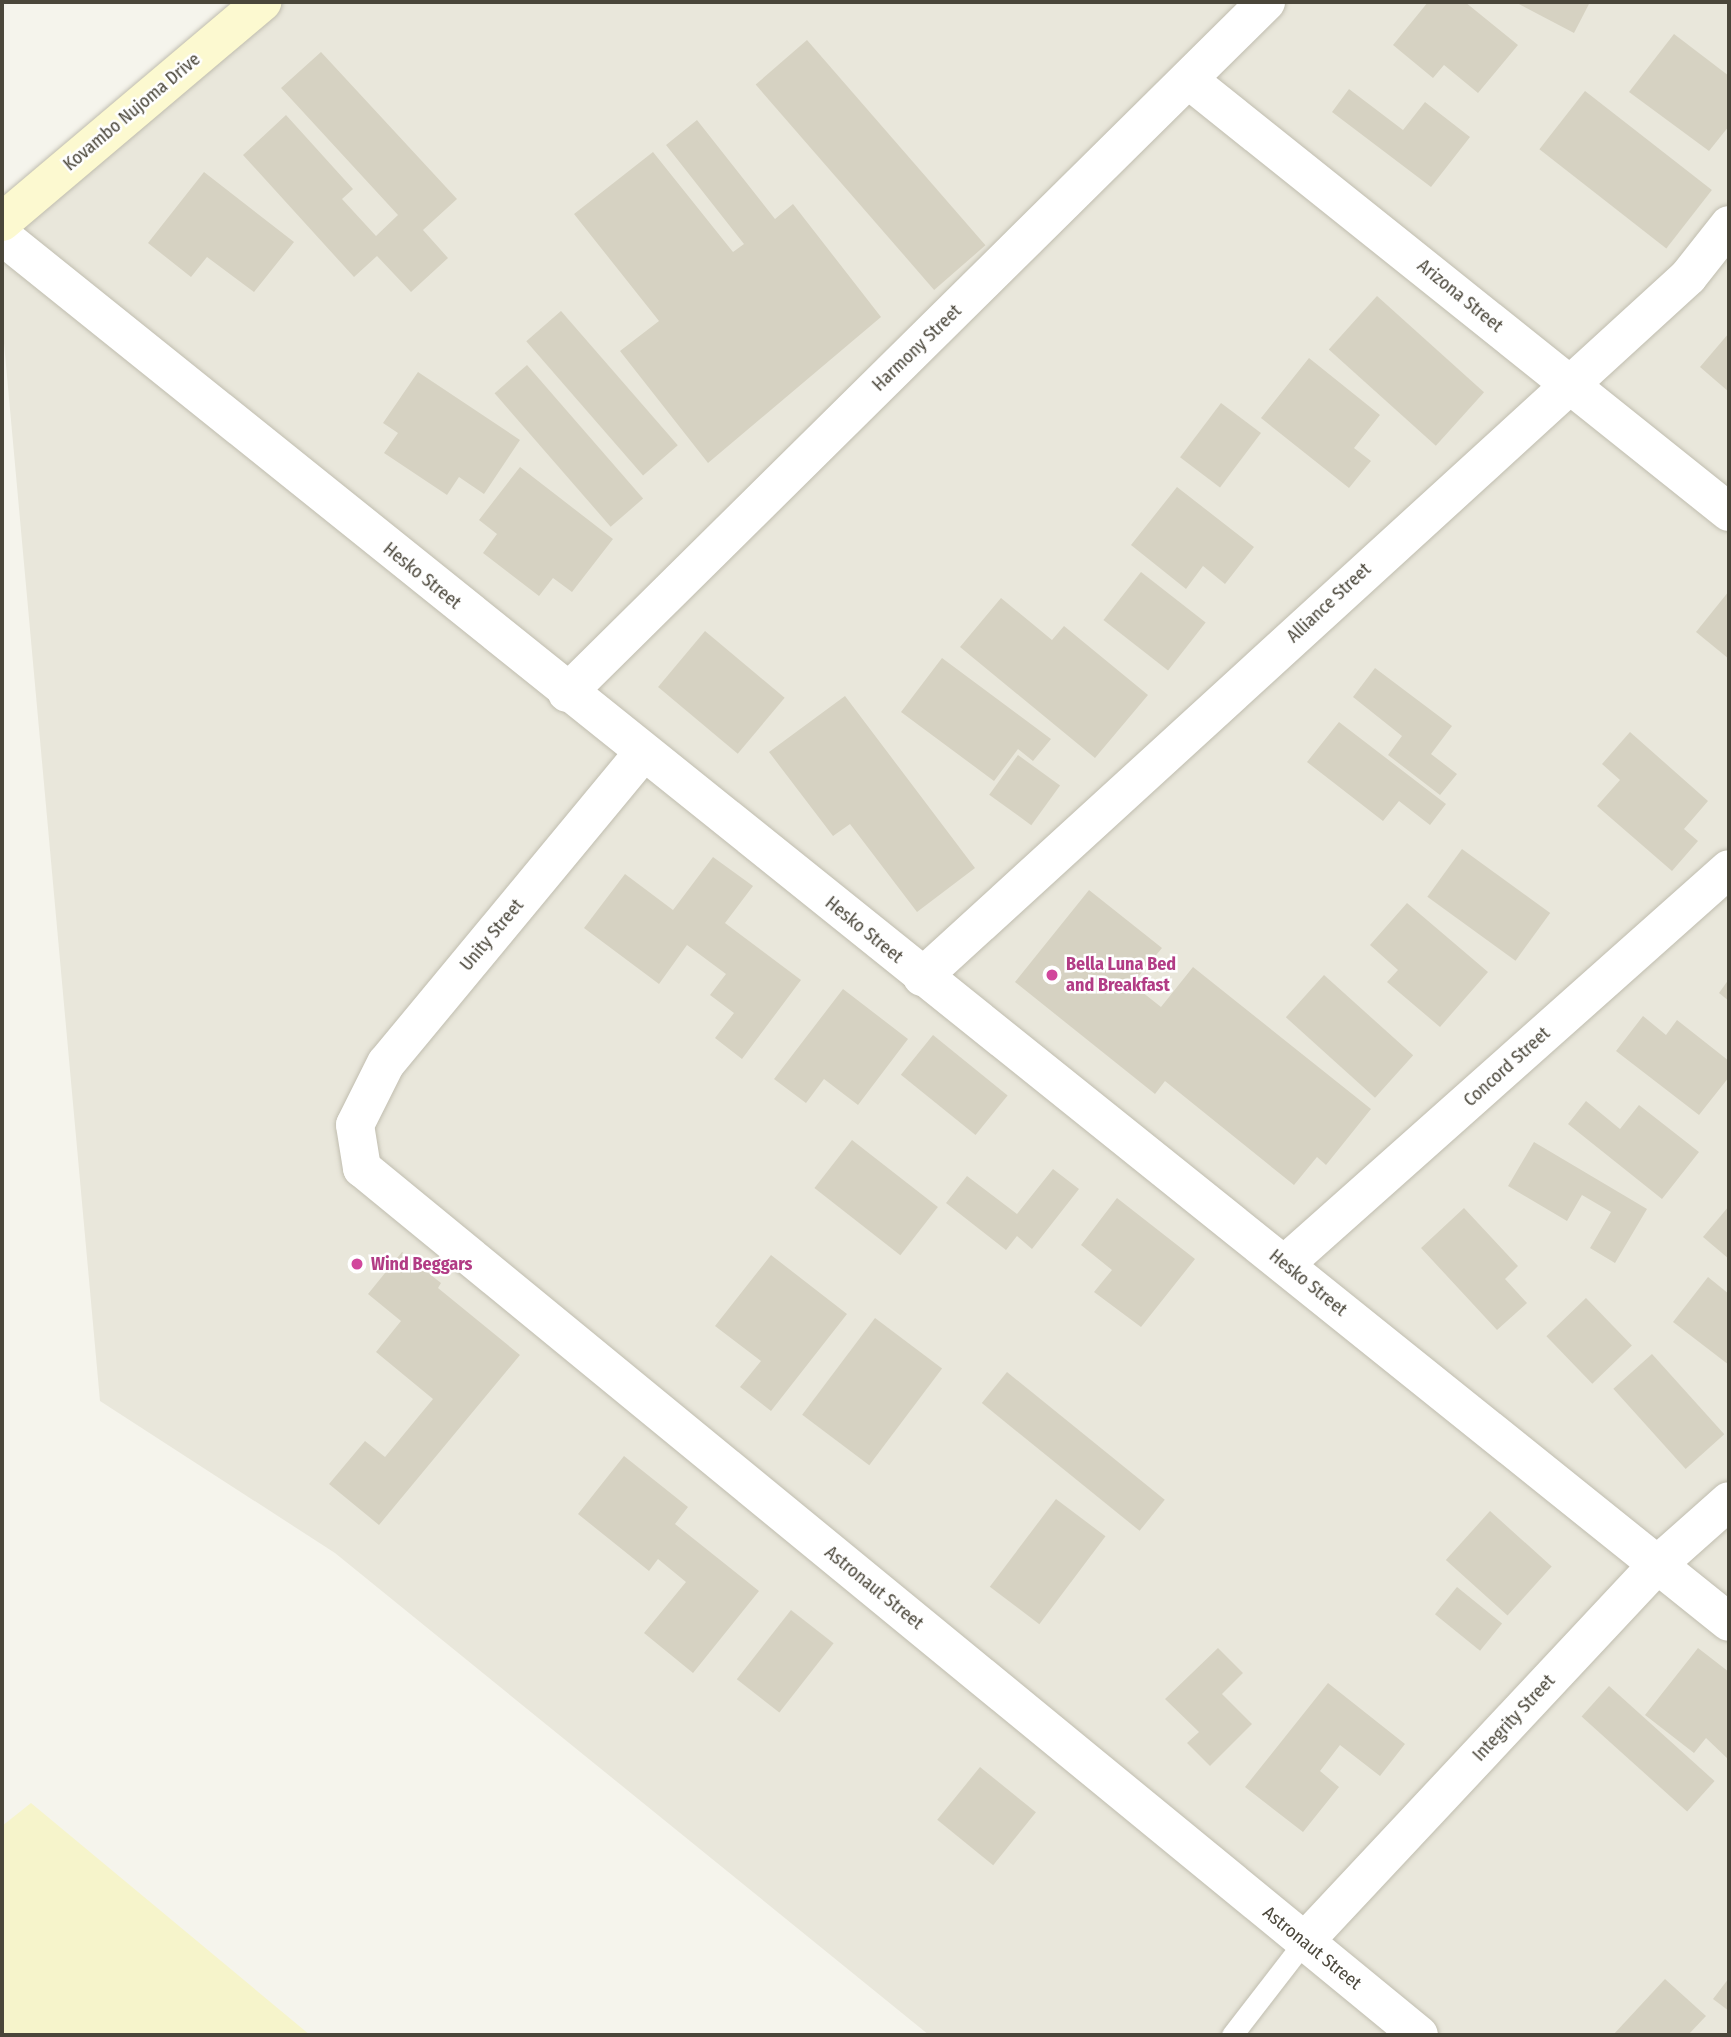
<!DOCTYPE html>
<html>
<head>
<meta charset="utf-8">
<style>
  body { margin:0 }
  #map { position:relative; width:1731px; height:2037px; overflow:hidden; background:#f5f4ec; font-family:"Fira Sans Condensed",sans-serif }
  div>[style] { position:absolute }
  .residential>* { inset:0; background:#e9e7db }
  .sand>* { inset:0; background:#f6f4cb }
  .building>* { inset:0; background:#d6d2c2; transform-origin:0 0 }
  .roads { filter:drop-shadow(0 0 2px #c0bdaf) drop-shadow(0 0 2px #c0bdaf) }
  .lane>* { height:21px; margin:-10.5px; padding:0 10.5px; transform-origin:10.5px; border-radius:10.5px; background:#fff }
  .street>* { height:38px; margin:-19px; padding:0 19px; transform-origin:19px; border-radius:19px; background:#fff }
  .secondary>* { height:38px; margin:-19px; padding:0 19px; transform-origin:19px; border-radius:19px; background:#fcf9d0 }
  .dots>* { width:19px; height:19px; translate:-50% -50%; box-sizing:border-box; border:4px solid #fff; border-radius:50% }
  span { translate:-50% -50%; white-space:nowrap; text-align:center; line-height:1.15; -webkit-text-stroke:5px #fff; paint-order:stroke }
  .street-label { font-size:18px; color:#4a463a }
  .hotel-label { font-size:18px; color:#b23c85; font-weight:700 }
  .left { translate:0 -50%; text-align:left }
  .frame { position:absolute; inset:0; border:4px solid #4a463a; pointer-events:none }
</style>
</head>
<body>
<div id="map">
  <div class="residential">
    <i style="clip-path:polygon(262px 2px,1729px 2px,1729px 2035px,929px 2035px,335px 1553px,100px 1401px,2px 321px,2px 222px)"></i>
  </div>
  <div class="sand">
    <i style="clip-path:polygon(31px 1803px,310px 2035px,2px 2035px,2px 1826px)"></i>
  </div>
  <div class="building">
    <i style="clip-path:polygon(1428px 2px,1465px 2px,1518px 45px,1478px 93px,1444px 65px,1433px 78px,1393px 45px)"></i>
    <i style="clip-path:polygon(1515px 2px,1590px 2px,1574px 33px)"></i>
    <i style="clip-path:polygon(1674px 34px,1729px 76px,1729px 126px,1709px 151px,1629px 92px)"></i>
    <i style="left:807px;top:40px;width:272px;height:68px;rotate:49deg"></i>
    <i style="clip-path:polygon(321px 52px,457px 199px,423px 230px,448px 258px,411px 292px,377px 256px,354px 277px,243px 155px,286px 115px,353px 189px,342px 199px,376px 236px,398px 215px,281px 88px)"></i>
    <i style="clip-path:polygon(1349px 89px,1403px 130px,1425px 102px,1470px 137px,1431px 187px,1332px 112px)"></i>
    <i style="left:1585px;top:91px;width:161px;height:74px;rotate:38deg"></i>
    <i style="clip-path:polygon(697px 120px,775px 219px,793px 204px,881px 317px,708px 463px,620px 351px,659px 321px,574px 214px,653px 152px,733px 252px,744px 244px,666px 145px)"></i>
    <i style="clip-path:polygon(204px 172px,294px 242px,254px 292px,207px 257px,191px 277px,148px 243px)"></i>
    <i style="left:1377px;top:296px;width:144px;height:72px;rotate:42deg"></i>
    <i style="left:561px;top:311px;width:178px;height:46px;rotate:49deg"></i>
    <i style="clip-path:polygon(1729px 333px,1729px 392px,1700px 367px)"></i>
    <i style="clip-path:polygon(1309px 358px,1380px 415px,1354px 448px,1371px 461px,1349px 488px,1261px 418px)"></i>
    <i style="left:527px;top:365px;width:177px;height:43px;rotate:49deg"></i>
    <i style="clip-path:polygon(418px 372px,520px 440px,484px 494px,459px 477px,447px 495px,384px 453px,398px 433px,383px 423px)"></i>
    <i style="left:1221px;top:403px;width:50px;height:68px;rotate:37deg"></i>
    <i style="clip-path:polygon(520px 467px,613px 539px,572px 592px,553px 578px,539px 596px,483px 553px,497px 534px,479px 520px)"></i>
    <i style="clip-path:polygon(1177px 487px,1254px 547px,1225px 584px,1203px 566px,1186px 589px,1131px 545px)"></i>
    <i style="left:1141px;top:572px;width:82px;height:61px;rotate:38deg"></i>
    <i style="clip-path:polygon(1729px 591px,1729px 659px,1696px 632px)"></i>
    <i style="clip-path:polygon(1001px 598px,1052px 640px,1064px 626px,1148px 695px,1095px 758px,960px 647px)"></i>
    <i style="left:705px;top:631px;width:104px;height:73px;rotate:40deg"></i>
    <i style="clip-path:polygon(942px 658px,1051px 739px,1033px 761px,1018px 749px,994px 781px,901px 712px)"></i>
    <i style="clip-path:polygon(1375px 668px,1452px 726px,1431px 754px,1457px 774px,1440px 795px,1388px 755px,1402px 736px,1353px 697px)"></i>
    <i style="clip-path:polygon(845px 696px,975px 868px,917px 912px,850px 824px,833px 836px,769px 752px)"></i>
    <i style="clip-path:polygon(1339px 722px,1446px 804px,1430px 825px,1399px 801px,1383px 821px,1307px 762px)"></i>
    <i style="clip-path:polygon(1630px 732px,1708px 801px,1684px 829px,1698px 841px,1672px 871px,1597px 806px,1620px 780px,1602px 764px)"></i>
    <i style="left:1018px;top:755px;width:52px;height:49px;rotate:36deg"></i>
    <i style="left:1462px;top:849px;width:109px;height:59px;rotate:36deg"></i>
    <i style="clip-path:polygon(713px 857px,753px 886px,725px 923px,801px 980px,742px 1059px,715px 1038px,734px 1013px,710px 995px,726px 974px,687px 945px,659px 984px,584px 928px,625px 874px,673px 910px)"></i>
    <i style="clip-path:polygon(1089px 890px,1162px 948px,1132px 984px,1161px 1007px,1193px 967px,1371px 1109px,1326px 1165px,1317px 1157px,1294px 1185px,1165px 1081px,1155px 1094px,1015px 982px)"></i>
    <i style="clip-path:polygon(1407px 903px,1488px 972px,1440px 1027px,1387px 982px,1398px 970px,1370px 945px)"></i>
    <i style="left:1324px;top:975px;width:120px;height:57px;rotate:42deg"></i>
    <i style="clip-path:polygon(1729px 979px,1729px 1001px,1719px 993px)"></i>
    <i style="clip-path:polygon(843px 989px,908px 1039px,858px 1105px,824px 1079px,806px 1103px,774px 1079px)"></i>
    <i style="clip-path:polygon(1643px 1016px,1666px 1035px,1677px 1020px,1729px 1061px,1729px 1077px,1699px 1115px,1616px 1051px)"></i>
    <i style="left:933px;top:1035px;width:96px;height:51px;rotate:39deg"></i>
    <i style="clip-path:polygon(1586px 1101px,1620px 1129px,1639px 1105px,1699px 1152px,1662px 1199px,1568px 1124px)"></i>
    <i style="left:852px;top:1140px;width:109px;height:61px;rotate:38deg"></i>
    <i style="clip-path:polygon(1534px 1142px,1647px 1209px,1615px 1263px,1590px 1248px,1611px 1212px,1582px 1195px,1567px 1221px,1508px 1186px)"></i>
    <i style="clip-path:polygon(1053px 1169px,1079px 1189px,1032px 1249px,1017px 1236px,1006px 1250px,946px 1203px,967px 1176px,1017px 1214px)"></i>
    <i style="clip-path:polygon(1117px 1198px,1195px 1259px,1141px 1327px,1094px 1292px,1112px 1270px,1081px 1245px)"></i>
    <i style="clip-path:polygon(1729px 1206px,1729px 1259px,1703px 1237px)"></i>
    <i style="clip-path:polygon(1464px 1208px,1518px 1266px,1505px 1279px,1527px 1303px,1497px 1330px,1421px 1248px)"></i>
    <i style="clip-path:polygon(402px 1252px,441px 1283px,438px 1288px,520px 1355px,379px 1525px,329px 1484px,365px 1441px,385px 1457px,433px 1399px,376px 1352px,401px 1321px,368px 1294px)"></i>
    <i style="clip-path:polygon(771px 1255px,847px 1314px,771px 1411px,740px 1387px,761px 1361px,715px 1326px)"></i>
    <i style="clip-path:polygon(1708px 1277px,1729px 1294px,1729px 1365px,1673px 1322px)"></i>
    <i style="left:1586px;top:1298px;width:66px;height:55px;rotate:46deg"></i>
    <i style="left:875px;top:1318px;width:84px;height:121px;rotate:37deg"></i>
    <i style="left:1652px;top:1354px;width:108px;height:52px;rotate:48deg"></i>
    <i style="left:1007px;top:1372px;width:203px;height:40px;rotate:39deg"></i>
    <i style="clip-path:polygon(624px 1456px,688px 1507px,675px 1524px,759px 1591px,693px 1673px,644px 1633px,686px 1582px,658px 1559px,649px 1571px,578px 1514px)"></i>
    <i style="left:1056px;top:1499px;width:62px;height:110px;rotate:37deg"></i>
    <i style="left:1490px;top:1511px;width:83px;height:66px;rotate:42deg"></i>
    <i style="left:1457px;top:1587px;width:58px;height:35px;rotate:39deg"></i>
    <i style="left:791px;top:1610px;width:54px;height:88px;rotate:38deg"></i>
    <i style="clip-path:polygon(1218px 1648px,1243px 1673px,1222px 1694px,1252px 1724px,1210px 1766px,1187px 1743px,1199px 1732px,1165px 1699px)"></i>
    <i style="clip-path:polygon(1698px 1648px,1729px 1672px,1729px 1760px,1706px 1738px,1694px 1753px,1645px 1715px)"></i>
    <i style="clip-path:polygon(1328px 1683px,1405px 1744px,1380px 1776px,1340px 1745px,1320px 1771px,1339px 1787px,1303px 1832px,1245px 1787px)"></i>
    <i style="left:1609px;top:1686px;width:142px;height:41px;rotate:42deg"></i>
    <i style="left:980px;top:1767px;width:72px;height:68px;rotate:39deg"></i>
    <i style="clip-path:polygon(1729px 1978px,1729px 2011px,1713px 1999px)"></i>
    <i style="clip-path:polygon(1665px 1979px,1706px 2016px,1688px 2035px,1613px 2035px)"></i>
  </div>
  <div class="roads">
    <div class="lane">
      <i style="left:1232px;top:2035px;width:118px;rotate:-52.3deg"></i>
    </div>
    <div class="street">
      <i style="left:1190px;top:81px;width:690px;rotate:38.65deg"></i>
      <i style="left:2px;top:236px;width:2214px;rotate:38.75deg"></i>
      <i style="left:567px;top:693px;width:983px;rotate:-44.67deg"></i>
      <i style="left:642px;top:754px;width:401px;rotate:129.6deg"></i>
      <i style="left:386px;top:1063px;width:69px;rotate:116.6deg"></i>
      <i style="left:355px;top:1125px;width:44px;rotate:80.8deg"></i>
      <i style="left:362px;top:1168px;width:1367px;rotate:39.36deg"></i>
      <i style="left:922px;top:977px;width:1038px;rotate:-42.42deg"></i>
      <i style="left:1688px;top:277px;width:66px;rotate:-51.7deg"></i>
      <i style="left:1285px;top:1264px;width:594px;rotate:-41.66deg"></i>
      <i style="left:1304px;top:1942px;width:516px;rotate:-46.88deg"></i>
      <i style="left:1657px;top:1565px;width:96px;rotate:-41.6deg"></i>
    </div>
    <div class="secondary">
      <i style="left:2px;top:222px;width:341px;rotate:-40.2deg"></i>
    </div>
  </div>
  <div class="dots">
    <i style="left:1052px;top:975px;background:#d1479c"></i>
    <i style="left:357px;top:1264px;background:#d1479c"></i>
  </div>
  <div class="street-label">
    <span style="left:132px;top:112px;rotate:-40deg">Kovambo Nujoma Drive</span>
    <span style="left:1460px;top:296px;rotate:39deg">Arizona Street</span>
    <span style="left:917px;top:348px;rotate:-44deg">Harmony Street</span>
    <span style="left:422px;top:576px;rotate:39deg">Hesko Street</span>
    <span style="left:1329px;top:603px;rotate:-43deg">Alliance Street</span>
    <span style="left:864px;top:930px;rotate:39deg">Hesko Street</span>
    <span style="left:492px;top:935px;rotate:-50deg">Unity Street</span>
    <span style="left:1507px;top:1067px;rotate:-42deg">Concord Street</span>
    <span style="left:1308px;top:1283px;rotate:39deg">Hesko Street</span>
    <span style="left:874px;top:1588px;rotate:39deg">Astronaut Street</span>
    <span style="left:1514px;top:1718px;rotate:-47deg">Integrity Street</span>
    <span style="left:1312px;top:1948px;rotate:39deg">Astronaut Street</span>
  </div>
  <div class="hotel-label">
    <span class="left" style="left:1066px;top:975px">Bella Luna Bed<br>and Breakfast</span>
    <span class="left" style="left:371px;top:1264px">Wind Beggars</span>
  </div>
  <div class="frame"></div>
</div>
</body>
</html>
